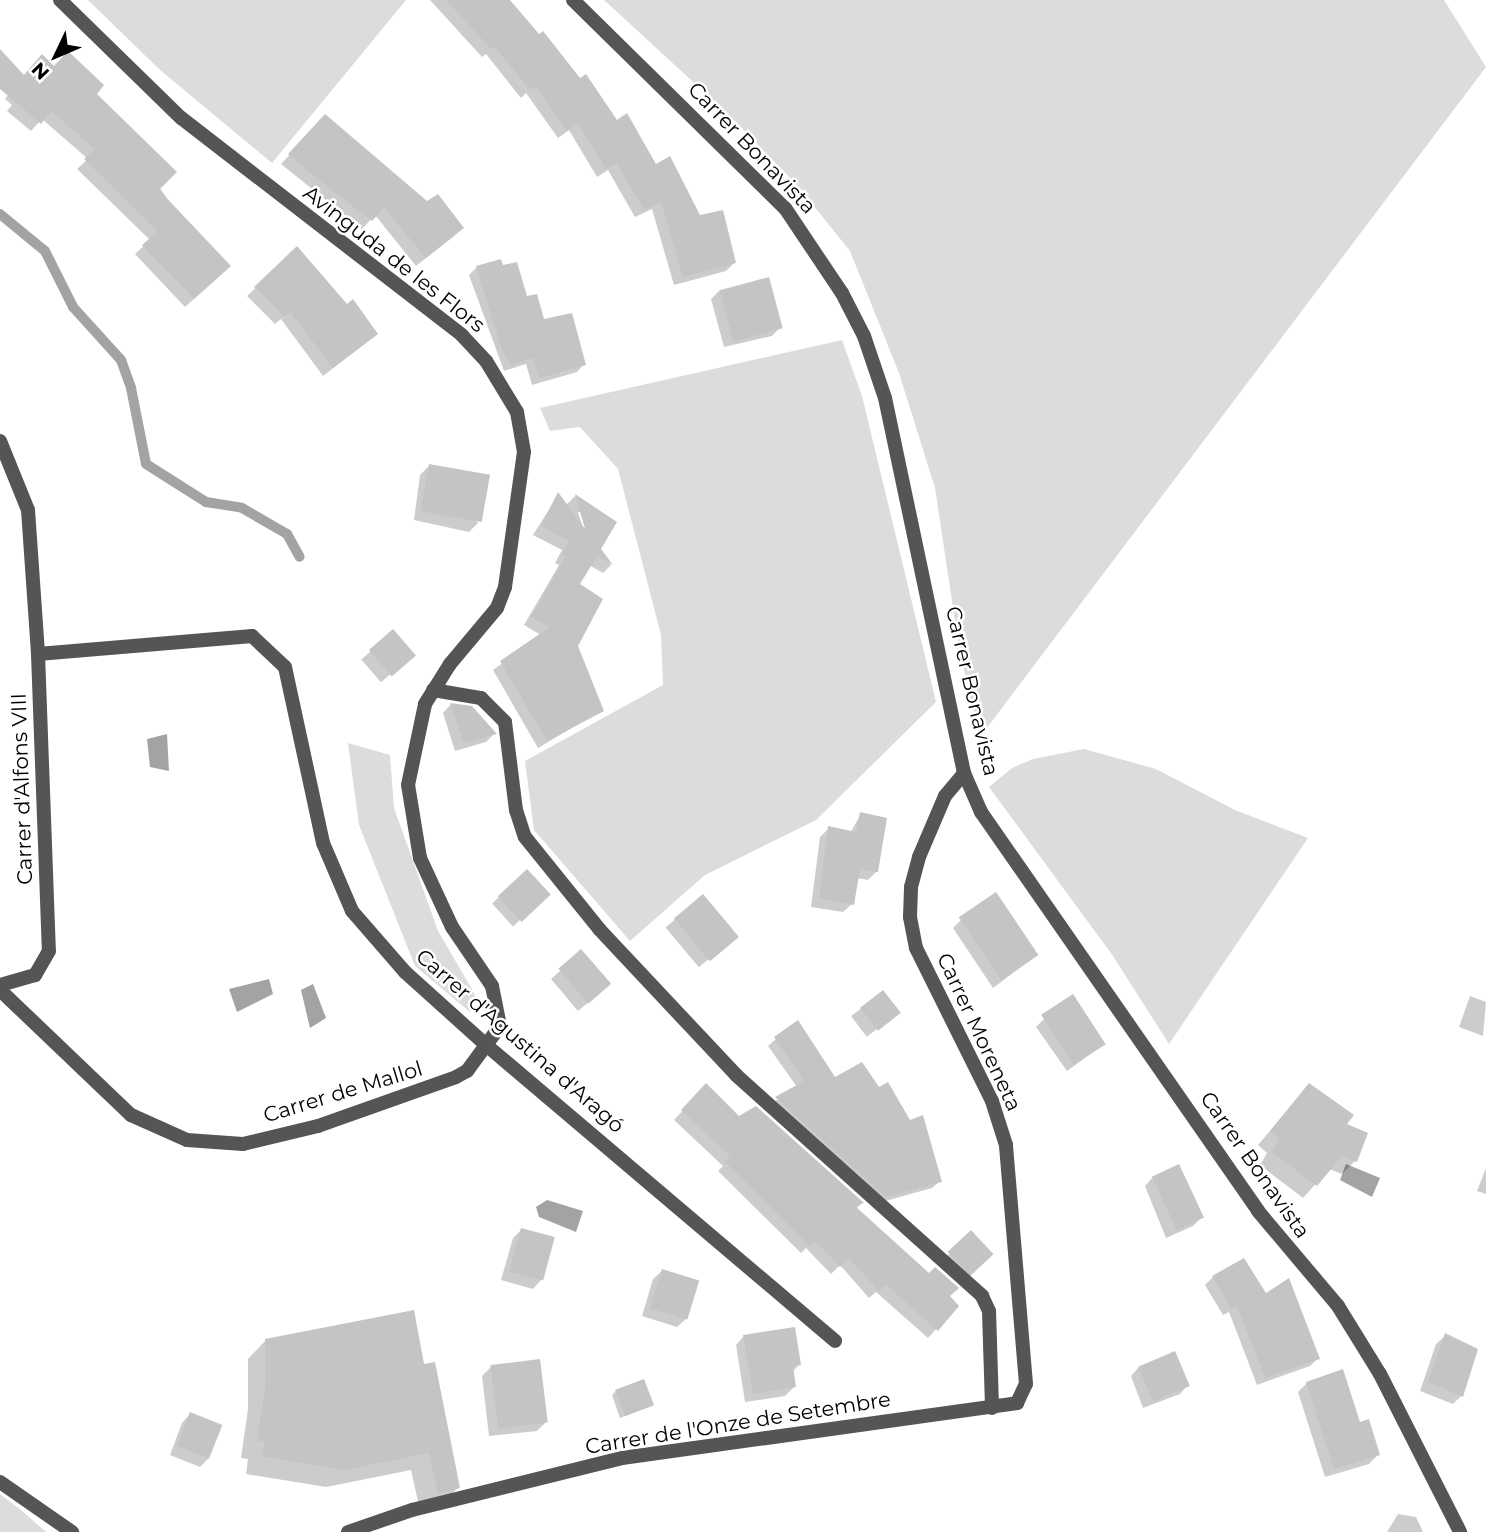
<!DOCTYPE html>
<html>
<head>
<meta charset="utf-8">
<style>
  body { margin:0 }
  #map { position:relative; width:1486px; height:1532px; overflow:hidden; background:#fff; font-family:Montserrat,sans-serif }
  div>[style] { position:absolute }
  .green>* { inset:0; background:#dcdcdc }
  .water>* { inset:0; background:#a3a3a3 }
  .shadow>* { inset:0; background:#0003; transform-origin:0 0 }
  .stream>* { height:10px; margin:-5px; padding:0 5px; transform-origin:5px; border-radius:5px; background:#a3a3a3 }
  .building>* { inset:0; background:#c4c4c4; transform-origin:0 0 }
  .minor>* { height:14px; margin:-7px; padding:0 7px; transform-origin:7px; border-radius:7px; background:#555 }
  span { translate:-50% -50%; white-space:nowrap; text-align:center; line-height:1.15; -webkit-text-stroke:5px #fff; paint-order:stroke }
  .street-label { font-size:21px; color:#000 }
  .north { position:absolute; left:21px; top:21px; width:70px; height:70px; -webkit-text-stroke:5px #fff; paint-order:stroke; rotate:226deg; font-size:19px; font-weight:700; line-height:28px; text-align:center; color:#000 }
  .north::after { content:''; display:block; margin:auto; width:24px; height:32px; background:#000; clip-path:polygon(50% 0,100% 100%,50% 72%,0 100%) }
</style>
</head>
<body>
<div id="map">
  <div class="green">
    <i style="clip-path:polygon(88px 0,406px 0,272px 163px,159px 69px)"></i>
    <i style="clip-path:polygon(604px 0,1444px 0,1486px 67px,980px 737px,960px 654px,935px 488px,899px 373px,850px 251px,796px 184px,729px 115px)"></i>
    <i style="clip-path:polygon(842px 340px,862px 396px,936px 702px,816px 820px,705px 875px,630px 941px,534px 830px,525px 761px,663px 685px,661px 635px,618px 469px,580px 427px,550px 431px,540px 408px)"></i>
    <i style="clip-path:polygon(348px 743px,390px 755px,394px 808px,438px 931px,473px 991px,476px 999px,470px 1012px,415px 966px,359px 825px)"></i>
    <i style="clip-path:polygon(1084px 749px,1156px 769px,1235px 810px,1308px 838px,1169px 1044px,1113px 956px,989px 787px,1012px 768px,1033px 759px)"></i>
    <i style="clip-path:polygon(0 1494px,21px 1510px,46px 1532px,0 1532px)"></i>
  </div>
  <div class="water">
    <i style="clip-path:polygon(167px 734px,169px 771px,150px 767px,147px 739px)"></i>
    <i style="clip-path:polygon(269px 979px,273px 994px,237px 1012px,229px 989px)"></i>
    <i style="clip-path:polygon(313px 984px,326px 1018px,310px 1028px,301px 990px)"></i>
    <i style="clip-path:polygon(1346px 1164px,1380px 1178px,1372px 1197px,1340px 1180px)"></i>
    <i style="clip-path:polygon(547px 1200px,583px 1211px,576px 1232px,539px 1217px,536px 1207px)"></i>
  </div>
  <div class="shadow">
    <i style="clip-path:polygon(430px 0,506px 0,655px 166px,734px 263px,726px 271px,674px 285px,652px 209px,635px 217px,608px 170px,597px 177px,569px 130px,558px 138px,526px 93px,521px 98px,486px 54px,482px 57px)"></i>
    <i style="clip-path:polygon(33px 65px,54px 68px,95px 94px,220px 275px,185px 307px,135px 254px,150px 240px,77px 169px,88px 159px,42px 119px,31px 131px,7px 111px,12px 105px,5px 99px)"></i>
    <i style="clip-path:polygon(317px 125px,454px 236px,416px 266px,375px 215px,362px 229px,281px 164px)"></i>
    <i style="clip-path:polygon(297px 249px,367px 342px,323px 376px,281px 319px,275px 324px,247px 296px)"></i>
    <i style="clip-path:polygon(477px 267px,502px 268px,543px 321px,584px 364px,577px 372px,532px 385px,526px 364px,504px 371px,469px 275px)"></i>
    <i style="clip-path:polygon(720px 290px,781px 327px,772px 336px,724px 347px,711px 299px)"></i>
    <i style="clip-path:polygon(429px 466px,478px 523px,469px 532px,414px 520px,420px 475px)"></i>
    <i style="clip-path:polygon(evenodd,558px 495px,566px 505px,575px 496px,615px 522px,599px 549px,611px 565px,603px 573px,589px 565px,578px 584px,576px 646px,602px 710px,538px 748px,493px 670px,541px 635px,524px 625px,559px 565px,555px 563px,562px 550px,533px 535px,558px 495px,578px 512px,582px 512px,590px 536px,586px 537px,578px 512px)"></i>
    <i style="left:393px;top:632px;width:30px;height:42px;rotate:49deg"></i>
    <i style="clip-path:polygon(451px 704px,494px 734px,486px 742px,455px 751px,443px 713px)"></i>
    <i style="clip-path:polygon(861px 814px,877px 871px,868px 880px,857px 878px,852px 904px,843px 912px,811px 907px,820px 837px,829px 828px,850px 833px)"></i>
    <i style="left:527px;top:872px;width:31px;height:47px;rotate:48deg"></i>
    <i style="left:703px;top:896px;width:52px;height:49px;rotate:50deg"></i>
    <i style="clip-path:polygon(961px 920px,1037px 955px,993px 988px,953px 928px)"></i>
    <i style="clip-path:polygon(581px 952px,600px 993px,578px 1011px,551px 979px)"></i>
    <i style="left:883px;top:992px;width:26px;height:40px;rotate:53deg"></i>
    <i style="clip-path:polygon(1470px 996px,1486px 1002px,1483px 1036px,1459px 1027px)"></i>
    <i style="clip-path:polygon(1045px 1018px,1104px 1044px,1067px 1071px,1036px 1027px)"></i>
    <i style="clip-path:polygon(776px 1039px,940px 1181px,932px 1188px,878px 1203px,769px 1105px,797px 1087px,768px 1046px)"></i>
    <i style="clip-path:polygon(1309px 1085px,1344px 1125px,1355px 1161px,1342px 1174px,1329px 1169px,1303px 1198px,1260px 1165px,1267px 1153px,1258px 1145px)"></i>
    <i style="clip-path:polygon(706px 1086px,738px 1118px,862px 1203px,856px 1209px,957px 1306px,928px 1338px,876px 1292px,869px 1298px,840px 1265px,831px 1274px,806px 1248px,801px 1253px,718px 1171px,723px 1166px,674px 1120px)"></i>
    <i style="clip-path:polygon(1486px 1168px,1486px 1194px,1477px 1191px)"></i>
    <i style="clip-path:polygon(1153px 1177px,1202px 1217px,1193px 1226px,1166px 1238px,1145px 1186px)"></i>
    <i style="clip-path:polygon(522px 1229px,541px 1280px,533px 1289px,501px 1280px,513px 1238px)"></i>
    <i style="left:971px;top:1233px;width:29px;height:35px;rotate:46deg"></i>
    <i style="clip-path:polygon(662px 1271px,686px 1319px,677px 1327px,642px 1316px,653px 1279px)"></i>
    <i style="clip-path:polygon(1213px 1277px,1265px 1295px,1318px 1358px,1310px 1366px,1257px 1385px,1229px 1312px,1223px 1315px,1205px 1285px)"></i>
    <i style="clip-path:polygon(744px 1336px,799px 1365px,792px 1372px,794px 1387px,785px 1396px,745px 1402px,736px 1345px)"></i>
    <i style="clip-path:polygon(1445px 1336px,1461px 1396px,1453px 1404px,1420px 1391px,1436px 1344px)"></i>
    <i style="clip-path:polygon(265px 1341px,423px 1366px,458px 1488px,440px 1505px,420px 1510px,411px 1470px,326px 1487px,246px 1474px,248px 1459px,241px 1458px,248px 1409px,248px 1359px)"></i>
    <i style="clip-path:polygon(491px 1367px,546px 1422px,537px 1431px,489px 1436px,482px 1376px)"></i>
    <i style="clip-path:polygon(1139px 1367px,1188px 1385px,1180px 1394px,1143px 1408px,1131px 1376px)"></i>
    <i style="clip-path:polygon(1307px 1383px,1359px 1424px,1378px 1455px,1369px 1464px,1325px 1477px,1298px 1392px)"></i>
    <i style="clip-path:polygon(616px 1391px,652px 1404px,620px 1418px,612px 1395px)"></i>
    <i style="clip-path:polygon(190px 1414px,209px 1458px,200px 1467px,170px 1455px,182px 1423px)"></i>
    <i style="clip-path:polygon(1398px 1514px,1416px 1517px,1423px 1532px,1387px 1532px)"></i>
  </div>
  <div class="stream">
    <i style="left:0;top:214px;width:58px;rotate:39.4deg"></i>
    <i style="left:45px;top:251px;width:63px;rotate:63.4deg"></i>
    <i style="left:73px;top:307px;width:72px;rotate:47.8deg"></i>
    <i style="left:121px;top:360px;width:30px;rotate:70deg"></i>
    <i style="left:131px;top:388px;width:77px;rotate:78.8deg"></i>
    <i style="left:146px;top:464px;width:71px;rotate:32.3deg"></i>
    <i style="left:206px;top:502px;width:36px;rotate:9deg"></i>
    <i style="left:242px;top:508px;width:52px;rotate:30deg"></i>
    <i style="left:287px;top:534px;width:26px;rotate:61deg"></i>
  </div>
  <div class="building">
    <i style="clip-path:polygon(446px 0,510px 0,539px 34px,543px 31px,580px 78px,586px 74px,617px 120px,627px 113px,656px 164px,670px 156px,700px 215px,723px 210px,736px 263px,683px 277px,661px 202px,644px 210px,617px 163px,606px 169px,578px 123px,567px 131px,536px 86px,530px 90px,495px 47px,492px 50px)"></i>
    <i style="clip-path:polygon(0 49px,24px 75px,42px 54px,54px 66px,68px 51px,104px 85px,97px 94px,177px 172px,159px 190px,231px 266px,194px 299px,142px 245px,158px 231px,84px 159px,95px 149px,51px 111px,41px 124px,0 89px)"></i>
    <i style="clip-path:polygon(325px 114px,427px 201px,438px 194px,464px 228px,426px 258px,384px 208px,372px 221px,321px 182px,288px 154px)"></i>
    <i style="clip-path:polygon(297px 246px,347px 304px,353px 299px,378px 334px,333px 368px,290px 312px,285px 317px,254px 287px)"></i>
    <i style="clip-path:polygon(501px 259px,503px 265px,517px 262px,527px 296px,537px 294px,544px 319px,572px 313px,586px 365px,539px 378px,533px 358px,511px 365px,502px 350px,476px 266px)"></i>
    <i style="left:769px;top:277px;width:53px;height:51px;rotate:75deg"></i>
    <i style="left:429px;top:464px;width:62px;height:48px;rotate:10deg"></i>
    <i style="clip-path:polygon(558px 492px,585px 529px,575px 494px,617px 522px,601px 549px,613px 565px,597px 556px,580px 584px,603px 599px,578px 646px,604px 711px,547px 741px,500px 661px,550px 627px,531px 617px,566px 556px,562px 554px,569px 541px,541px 526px)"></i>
    <i style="left:393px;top:629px;width:35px;height:32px;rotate:49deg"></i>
    <i style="clip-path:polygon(450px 703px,472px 706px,497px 734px,464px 743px)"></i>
    <i style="clip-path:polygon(860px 812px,887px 818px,878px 872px,860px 869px,854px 905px,819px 898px,828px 826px,856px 832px)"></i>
    <i style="left:527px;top:869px;width:35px;height:40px;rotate:47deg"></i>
    <i style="left:996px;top:892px;width:76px;height:45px;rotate:56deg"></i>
    <i style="left:703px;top:894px;width:56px;height:38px;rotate:50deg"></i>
    <i style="left:581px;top:949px;width:46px;height:30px;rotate:49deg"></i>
    <i style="left:883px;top:990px;width:29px;height:29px;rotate:52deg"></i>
    <i style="left:1073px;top:994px;width:60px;height:38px;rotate:57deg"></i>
    <i style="clip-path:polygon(798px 1020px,835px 1077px,862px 1062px,879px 1087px,888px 1082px,910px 1120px,923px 1115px,942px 1182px,886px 1197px,775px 1097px,804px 1081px,774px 1037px)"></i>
    <i style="clip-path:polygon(706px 1083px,739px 1116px,756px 1106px,864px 1203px,855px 1206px,929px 1273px,935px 1267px,959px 1288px,950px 1296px,959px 1306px,938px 1331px,886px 1285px,879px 1291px,849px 1258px,840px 1267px,815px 1241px,810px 1246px,725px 1162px,730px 1156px,681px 1110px)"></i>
    <i style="clip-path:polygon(1309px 1083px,1354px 1115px,1347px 1124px,1368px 1133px,1357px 1162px,1342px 1156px,1317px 1186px,1272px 1152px,1279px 1139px,1270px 1131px)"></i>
    <i style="left:1179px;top:1164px;width:59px;height:30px;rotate:65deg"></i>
    <i style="left:521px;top:1228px;width:35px;height:45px;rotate:15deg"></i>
    <i style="left:971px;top:1230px;width:33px;height:32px;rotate:47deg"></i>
    <i style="clip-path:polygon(1244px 1258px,1266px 1293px,1289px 1278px,1320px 1359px,1265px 1378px,1237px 1306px,1231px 1309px,1212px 1276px)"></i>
    <i style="left:662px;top:1269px;width:39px;height:41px;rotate:17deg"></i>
    <i style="clip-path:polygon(414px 1310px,424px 1364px,435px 1362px,460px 1488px,438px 1494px,429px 1453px,344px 1470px,262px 1456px,265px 1442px,257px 1440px,265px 1390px,265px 1339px)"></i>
    <i style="clip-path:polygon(795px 1327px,801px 1365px,793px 1366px,796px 1387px,753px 1394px,743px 1335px)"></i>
    <i style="clip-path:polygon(1445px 1333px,1478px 1349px,1463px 1397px,1428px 1382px)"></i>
    <i style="left:1175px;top:1351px;width:38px;height:40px;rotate:67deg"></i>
    <i style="left:540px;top:1359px;width:64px;height:50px;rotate:83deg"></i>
    <i style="clip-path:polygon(1343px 1369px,1360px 1422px,1369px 1419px,1380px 1455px,1334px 1469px,1306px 1382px)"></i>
    <i style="left:644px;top:1379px;width:28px;height:31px;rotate:69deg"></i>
    <i style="left:190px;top:1412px;width:35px;height:36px;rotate:22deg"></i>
  </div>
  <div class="minor">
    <i style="left:573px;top:0;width:297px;rotate:44.5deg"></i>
    <i style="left:785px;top:208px;width:102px;rotate:56.2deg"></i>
    <i style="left:842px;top:293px;width:48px;rotate:62.9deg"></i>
    <i style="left:864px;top:336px;width:65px;rotate:71.3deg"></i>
    <i style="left:885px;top:398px;width:383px;rotate:78.1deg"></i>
    <i style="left:964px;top:773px;width:43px;rotate:66.4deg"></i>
    <i style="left:981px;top:812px;width:486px;rotate:55.2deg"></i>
    <i style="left:1258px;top:1211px;width:124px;rotate:49.9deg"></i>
    <i style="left:1338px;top:1306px;width:80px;rotate:58.3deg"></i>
    <i style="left:1380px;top:1374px;width:177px;rotate:63.1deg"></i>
    <i style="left:0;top:441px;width:74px;rotate:67.9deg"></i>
    <i style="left:28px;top:510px;width:144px;rotate:86deg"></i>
    <i style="left:38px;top:654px;width:297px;rotate:87.9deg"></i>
    <i style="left:49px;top:951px;width:28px;rotate:120deg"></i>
    <i style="left:35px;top:975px;width:36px;rotate:164deg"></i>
    <i style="left:38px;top:654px;width:215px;rotate:-4.8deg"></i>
    <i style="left:252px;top:636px;width:45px;rotate:43.2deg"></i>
    <i style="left:285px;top:667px;width:180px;rotate:77.8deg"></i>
    <i style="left:323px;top:843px;width:74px;rotate:66.9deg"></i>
    <i style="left:352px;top:911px;width:81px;rotate:49deg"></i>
    <i style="left:405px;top:972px;width:108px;rotate:42deg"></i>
    <i style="left:485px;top:1044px;width:459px;rotate:40.3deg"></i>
    <i style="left:433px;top:690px;width:49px;rotate:9.5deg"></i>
    <i style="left:481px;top:698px;width:34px;rotate:45deg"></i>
    <i style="left:505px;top:722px;width:89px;rotate:82.9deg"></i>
    <i style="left:516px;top:810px;width:28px;rotate:72deg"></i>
    <i style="left:525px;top:837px;width:119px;rotate:51.1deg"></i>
    <i style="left:600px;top:930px;width:199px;rotate:46.8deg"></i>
    <i style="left:736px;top:1075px;width:331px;rotate:41.9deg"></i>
    <i style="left:982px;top:1296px;width:17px;rotate:65deg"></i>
    <i style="left:989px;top:1311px;width:97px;rotate:88.2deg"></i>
    <i style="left:0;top:990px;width:181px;rotate:43.7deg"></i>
    <i style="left:131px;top:1115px;width:61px;rotate:24.1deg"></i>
    <i style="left:187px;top:1140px;width:56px;rotate:4.1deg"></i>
    <i style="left:243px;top:1144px;width:77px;rotate:-13.5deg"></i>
    <i style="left:318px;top:1126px;width:146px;rotate:-19.5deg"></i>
    <i style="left:456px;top:1077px;width:13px;rotate:-29deg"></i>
    <i style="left:467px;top:1071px;width:56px;rotate:-53.7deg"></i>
    <i style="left:500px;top:1026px;width:41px;rotate:-101.3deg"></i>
    <i style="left:492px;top:986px;width:71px;rotate:-124.1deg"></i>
    <i style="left:452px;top:927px;width:76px;rotate:-114.9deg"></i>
    <i style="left:420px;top:858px;width:74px;rotate:-99.3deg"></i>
    <i style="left:408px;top:785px;width:83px;rotate:-78.1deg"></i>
    <i style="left:425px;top:704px;width:47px;rotate:-58deg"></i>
    <i style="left:450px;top:664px;width:73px;rotate:-50deg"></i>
    <i style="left:497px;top:608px;width:22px;rotate:-69deg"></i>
    <i style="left:505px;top:587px;width:136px;rotate:-82deg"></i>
    <i style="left:524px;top:452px;width:41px;rotate:-99.9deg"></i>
    <i style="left:517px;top:412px;width:60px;rotate:-121.3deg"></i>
    <i style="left:486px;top:361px;width:35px;rotate:-133deg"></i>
    <i style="left:462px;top:335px;width:355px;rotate:-142.3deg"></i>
    <i style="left:181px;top:118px;width:169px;rotate:-135.7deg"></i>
    <i style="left:0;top:1482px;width:88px;rotate:34.8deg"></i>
    <i style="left:348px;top:1532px;width:68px;rotate:-19deg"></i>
    <i style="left:412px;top:1510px;width:216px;rotate:-13.9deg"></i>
    <i style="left:622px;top:1458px;width:399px;rotate:-7.9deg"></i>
    <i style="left:1017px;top:1403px;width:21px;rotate:-65deg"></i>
    <i style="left:1026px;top:1384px;width:240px;rotate:-94.8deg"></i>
    <i style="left:1006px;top:1145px;width:46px;rotate:-107.7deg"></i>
    <i style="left:992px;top:1101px;width:171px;rotate:-116.4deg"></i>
    <i style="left:916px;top:948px;width:32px;rotate:-101deg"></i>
    <i style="left:910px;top:917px;width:30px;rotate:-88deg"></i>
    <i style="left:911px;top:887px;width:31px;rotate:-75deg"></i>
    <i style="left:919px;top:857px;width:66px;rotate:-66.9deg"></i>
    <i style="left:945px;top:796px;width:30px;rotate:-50deg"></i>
  </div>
  <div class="street-label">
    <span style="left:752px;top:148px;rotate:46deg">Carrer Bonavista</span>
    <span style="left:394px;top:259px;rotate:38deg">Avinguda de les Flors</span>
    <span style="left:972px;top:691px;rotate:77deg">Carrer Bonavista</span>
    <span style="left:22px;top:789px;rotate:-92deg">Carrer d'Alfons VIII</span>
    <span style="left:979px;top:1032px;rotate:65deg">Carrer Moreneta</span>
    <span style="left:520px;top:1041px;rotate:41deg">Carrer d'Agustina d'Aragó</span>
    <span style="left:343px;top:1092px;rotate:-17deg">Carrer de Mallol</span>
    <span style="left:1255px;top:1165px;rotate:55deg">Carrer Bonavista</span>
    <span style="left:738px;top:1423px;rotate:-9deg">Carrer de l'Onze de Setembre</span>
  </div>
  <div class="north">N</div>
</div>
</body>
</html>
